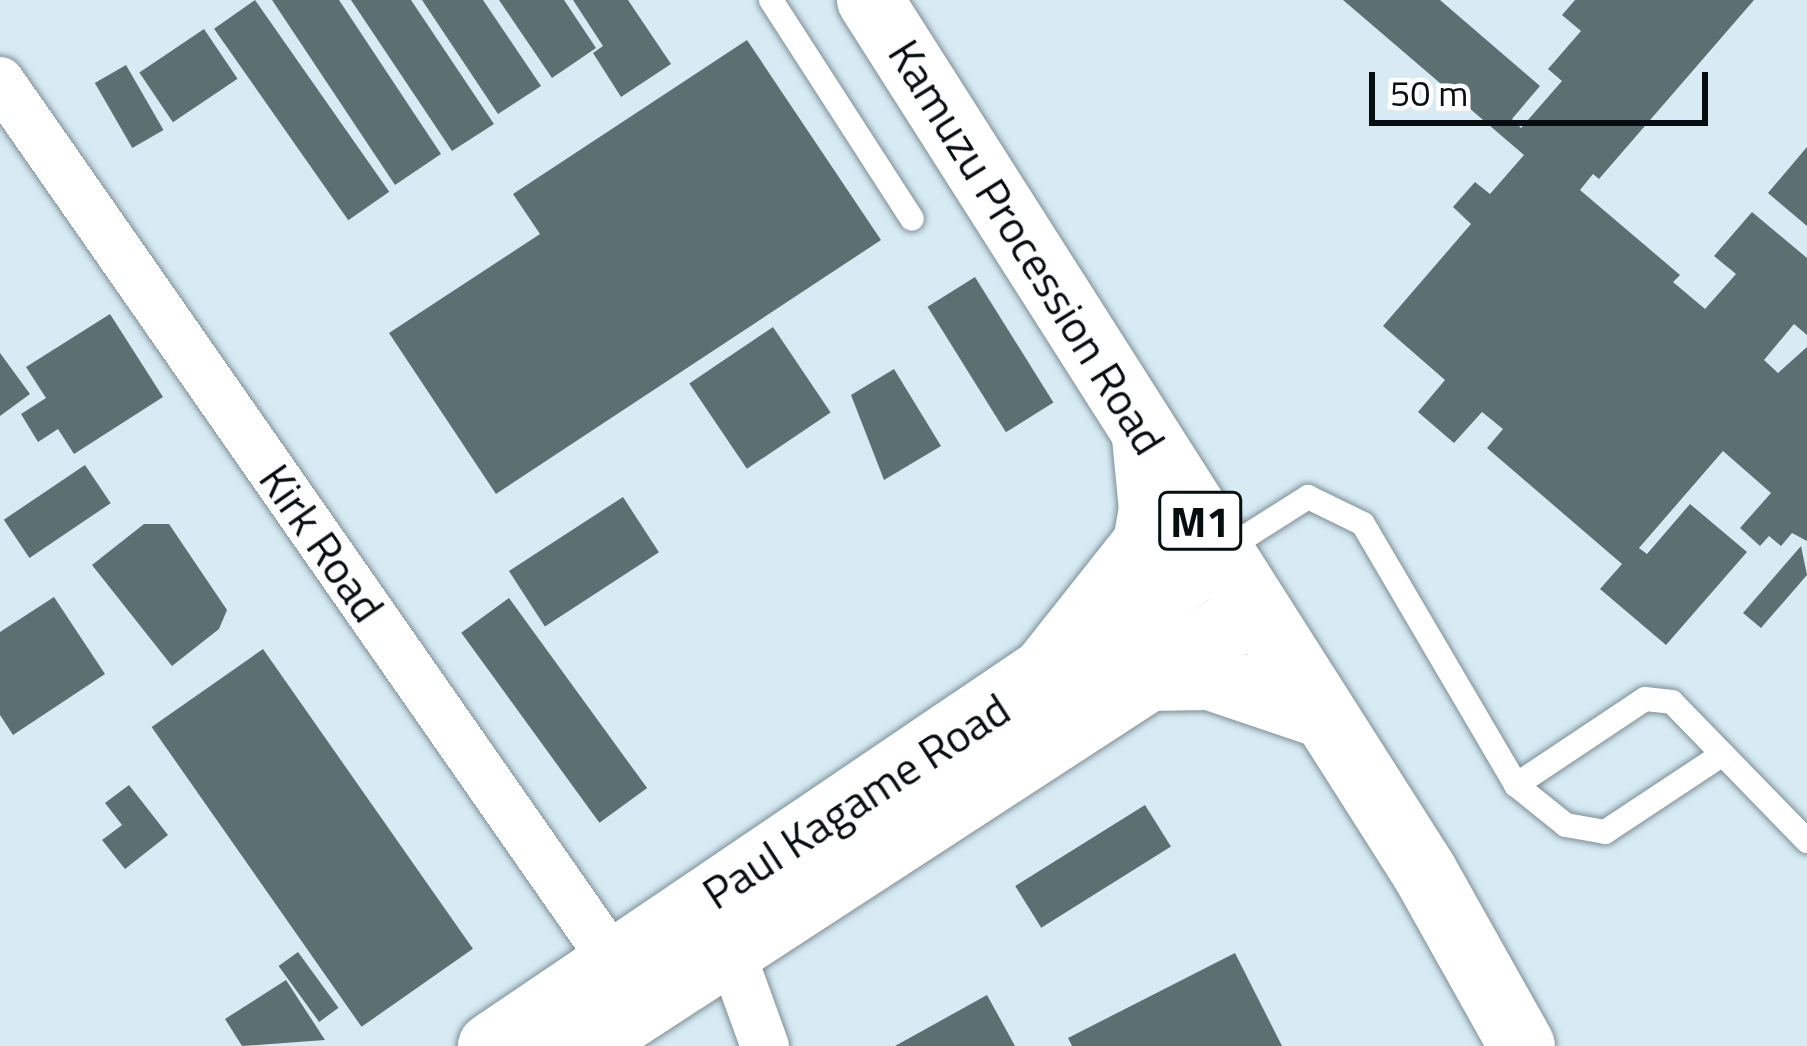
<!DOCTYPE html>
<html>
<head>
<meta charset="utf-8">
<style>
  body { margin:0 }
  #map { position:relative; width:1807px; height:1046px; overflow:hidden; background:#d8ebf4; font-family:"Titillium Web",sans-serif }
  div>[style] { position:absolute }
  .building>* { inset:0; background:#5d7071; transform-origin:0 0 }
  .roads { filter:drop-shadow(0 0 3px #7d8f97) drop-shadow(0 0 3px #7d8f97) }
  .service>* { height:24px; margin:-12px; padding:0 12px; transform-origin:12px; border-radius:12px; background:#fff }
  .minor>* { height:48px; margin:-24px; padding:0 24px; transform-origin:24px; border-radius:24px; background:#fff }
  .secondary>* { height:66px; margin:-33px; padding:0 33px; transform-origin:33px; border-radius:33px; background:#fff }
  .trunk>* { height:66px; margin:-33px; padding:0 33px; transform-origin:33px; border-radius:33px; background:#fff }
  span { translate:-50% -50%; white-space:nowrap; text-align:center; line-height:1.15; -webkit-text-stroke:10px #fff; paint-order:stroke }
  .shield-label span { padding:3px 9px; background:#fff; border:3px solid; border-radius:9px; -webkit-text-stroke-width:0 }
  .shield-label { font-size:42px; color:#070e10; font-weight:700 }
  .street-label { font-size:45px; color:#070e10 }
  .scale { position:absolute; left:1369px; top:72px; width:339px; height:54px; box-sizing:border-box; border:6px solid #070e10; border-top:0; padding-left:15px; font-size:36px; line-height:42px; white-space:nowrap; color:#070e10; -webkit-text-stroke:9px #fff; paint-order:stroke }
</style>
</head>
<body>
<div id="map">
  <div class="building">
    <i style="left:255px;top:0;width:234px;height:50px;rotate:55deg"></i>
    <i style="clip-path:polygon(272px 0,339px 0,441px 154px,395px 185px)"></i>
    <i style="clip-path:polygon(351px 0,411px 0,494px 124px,452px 151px)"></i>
    <i style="clip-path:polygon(422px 0,483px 0,541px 86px,498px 114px)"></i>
    <i style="clip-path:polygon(499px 0,564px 0,596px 48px,552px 78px)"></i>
    <i style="clip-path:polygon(573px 0,628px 0,671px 64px,621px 97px,593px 53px,603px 46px)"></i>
    <i style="clip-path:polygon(1343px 0,1440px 0,1540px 86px,1512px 119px,1521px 128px,1562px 81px,1548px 69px,1581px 31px,1562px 15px,1575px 0,1754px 0,1599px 179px,1593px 174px,1580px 190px,1680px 275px,1673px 282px,1705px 309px,1736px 274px,1714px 256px,1752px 212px,1807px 258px,1807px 335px,1794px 324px,1764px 360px,1778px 373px,1807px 347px,1807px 541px,1792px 533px,1781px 546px,1769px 536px,1760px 546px,1740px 528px,1771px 493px,1723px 451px,1639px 548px,1647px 554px,1690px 504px,1747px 552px,1666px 645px,1600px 589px,1622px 564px,1487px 448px,1503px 429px,1482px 412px,1454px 443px,1418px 412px,1445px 380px,1383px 326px,1471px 224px,1453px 207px,1475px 182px,1490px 194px,1524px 155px)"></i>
    <i style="left:204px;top:29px;width:60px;height:78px;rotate:56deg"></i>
    <i style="clip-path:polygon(747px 40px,881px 240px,496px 494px,389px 333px,540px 234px,513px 194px)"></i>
    <i style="left:126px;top:65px;width:75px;height:36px;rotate:60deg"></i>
    <i style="clip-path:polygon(1807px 147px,1807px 226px,1768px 193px)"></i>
    <i style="left:975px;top:277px;width:148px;height:56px;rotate:58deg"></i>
    <i style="clip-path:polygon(110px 314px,163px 397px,74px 454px,58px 429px,38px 442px,21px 414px,46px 398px,26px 367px)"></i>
    <i style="left:773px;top:327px;width:103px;height:101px;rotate:56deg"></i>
    <i style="clip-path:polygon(0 353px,30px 394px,0 416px)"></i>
    <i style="clip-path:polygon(894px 369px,941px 446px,884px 480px,851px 395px)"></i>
    <i style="left:85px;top:465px;width:46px;height:98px;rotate:56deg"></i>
    <i style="left:623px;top:497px;width:66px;height:136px;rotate:57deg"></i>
    <i style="clip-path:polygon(144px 524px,169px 524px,227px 610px,219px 629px,172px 666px,92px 565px)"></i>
    <i style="clip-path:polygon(1801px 546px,1807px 575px,1761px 628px,1743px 613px)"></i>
    <i style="clip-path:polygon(54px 597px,105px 674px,13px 735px,0 715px,0 632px)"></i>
    <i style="left:509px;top:598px;width:235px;height:59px;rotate:54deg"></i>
    <i style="left:263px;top:649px;width:366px;height:136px;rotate:55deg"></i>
    <i style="clip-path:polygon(129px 785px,168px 835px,125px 869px,102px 840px,122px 825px,105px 803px)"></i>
    <i style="left:1145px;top:805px;width:49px;height:153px;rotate:58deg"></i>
    <i style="left:298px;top:952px;width:69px;height:24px;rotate:54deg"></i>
    <i style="clip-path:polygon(1235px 953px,1282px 1046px,1072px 1046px,1068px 1038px)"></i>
    <i style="clip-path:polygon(286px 980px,325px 1040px,242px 1046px,225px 1019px)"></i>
    <i style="clip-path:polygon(987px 995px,1015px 1046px,895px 1046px)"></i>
  </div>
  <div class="roads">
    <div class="service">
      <i style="left:771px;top:0;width:260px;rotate:57.2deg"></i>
      <i style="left:1223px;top:551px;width:101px;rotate:-32.4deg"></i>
      <i style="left:1308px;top:497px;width:61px;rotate:26.1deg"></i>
      <i style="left:1363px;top:524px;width:303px;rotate:59.6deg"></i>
      <i style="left:1516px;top:785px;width:64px;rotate:38.7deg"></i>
      <i style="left:1566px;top:825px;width:40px;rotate:10deg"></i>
      <i style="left:1605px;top:832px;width:141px;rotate:-33.5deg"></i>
      <i style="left:1516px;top:785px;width:155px;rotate:-33.7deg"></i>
      <i style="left:1645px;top:699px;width:27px;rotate:6deg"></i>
      <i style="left:1672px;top:702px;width:194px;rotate:45.8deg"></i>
    </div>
    <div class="minor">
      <i style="left:0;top:81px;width:1105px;rotate:55.13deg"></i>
      <i style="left:720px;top:922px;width:132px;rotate:70.1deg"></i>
    </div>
    <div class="secondary">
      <i style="left:491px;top:1046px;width:879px;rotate:-34.11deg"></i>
      <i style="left:583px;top:1046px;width:802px;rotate:-33.04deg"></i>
    </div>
    <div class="trunk">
      <i style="left:870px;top:0;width:1034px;rotate:57.55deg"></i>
      <i style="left:1425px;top:873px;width:198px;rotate:60.7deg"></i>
      <i style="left:1146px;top:678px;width:64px;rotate:-0.9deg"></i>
      <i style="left:1210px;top:677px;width:121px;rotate:18.7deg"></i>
      <i style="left:1032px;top:687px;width:184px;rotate:-51.6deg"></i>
      <i style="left:1146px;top:543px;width:34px;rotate:-80deg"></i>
      <i style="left:1152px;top:510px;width:73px;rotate:-95.5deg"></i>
    </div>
  </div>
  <div class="shield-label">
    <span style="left:1200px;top:521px">M1</span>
  </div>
  <div class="street-label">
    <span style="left:1027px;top:247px;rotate:58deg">Kamuzu Procession Road</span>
    <span style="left:322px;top:543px;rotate:55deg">Kirk Road</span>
    <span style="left:856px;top:801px;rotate:-33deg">Paul Kagame Road</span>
  </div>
  <div class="scale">50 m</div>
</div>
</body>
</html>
